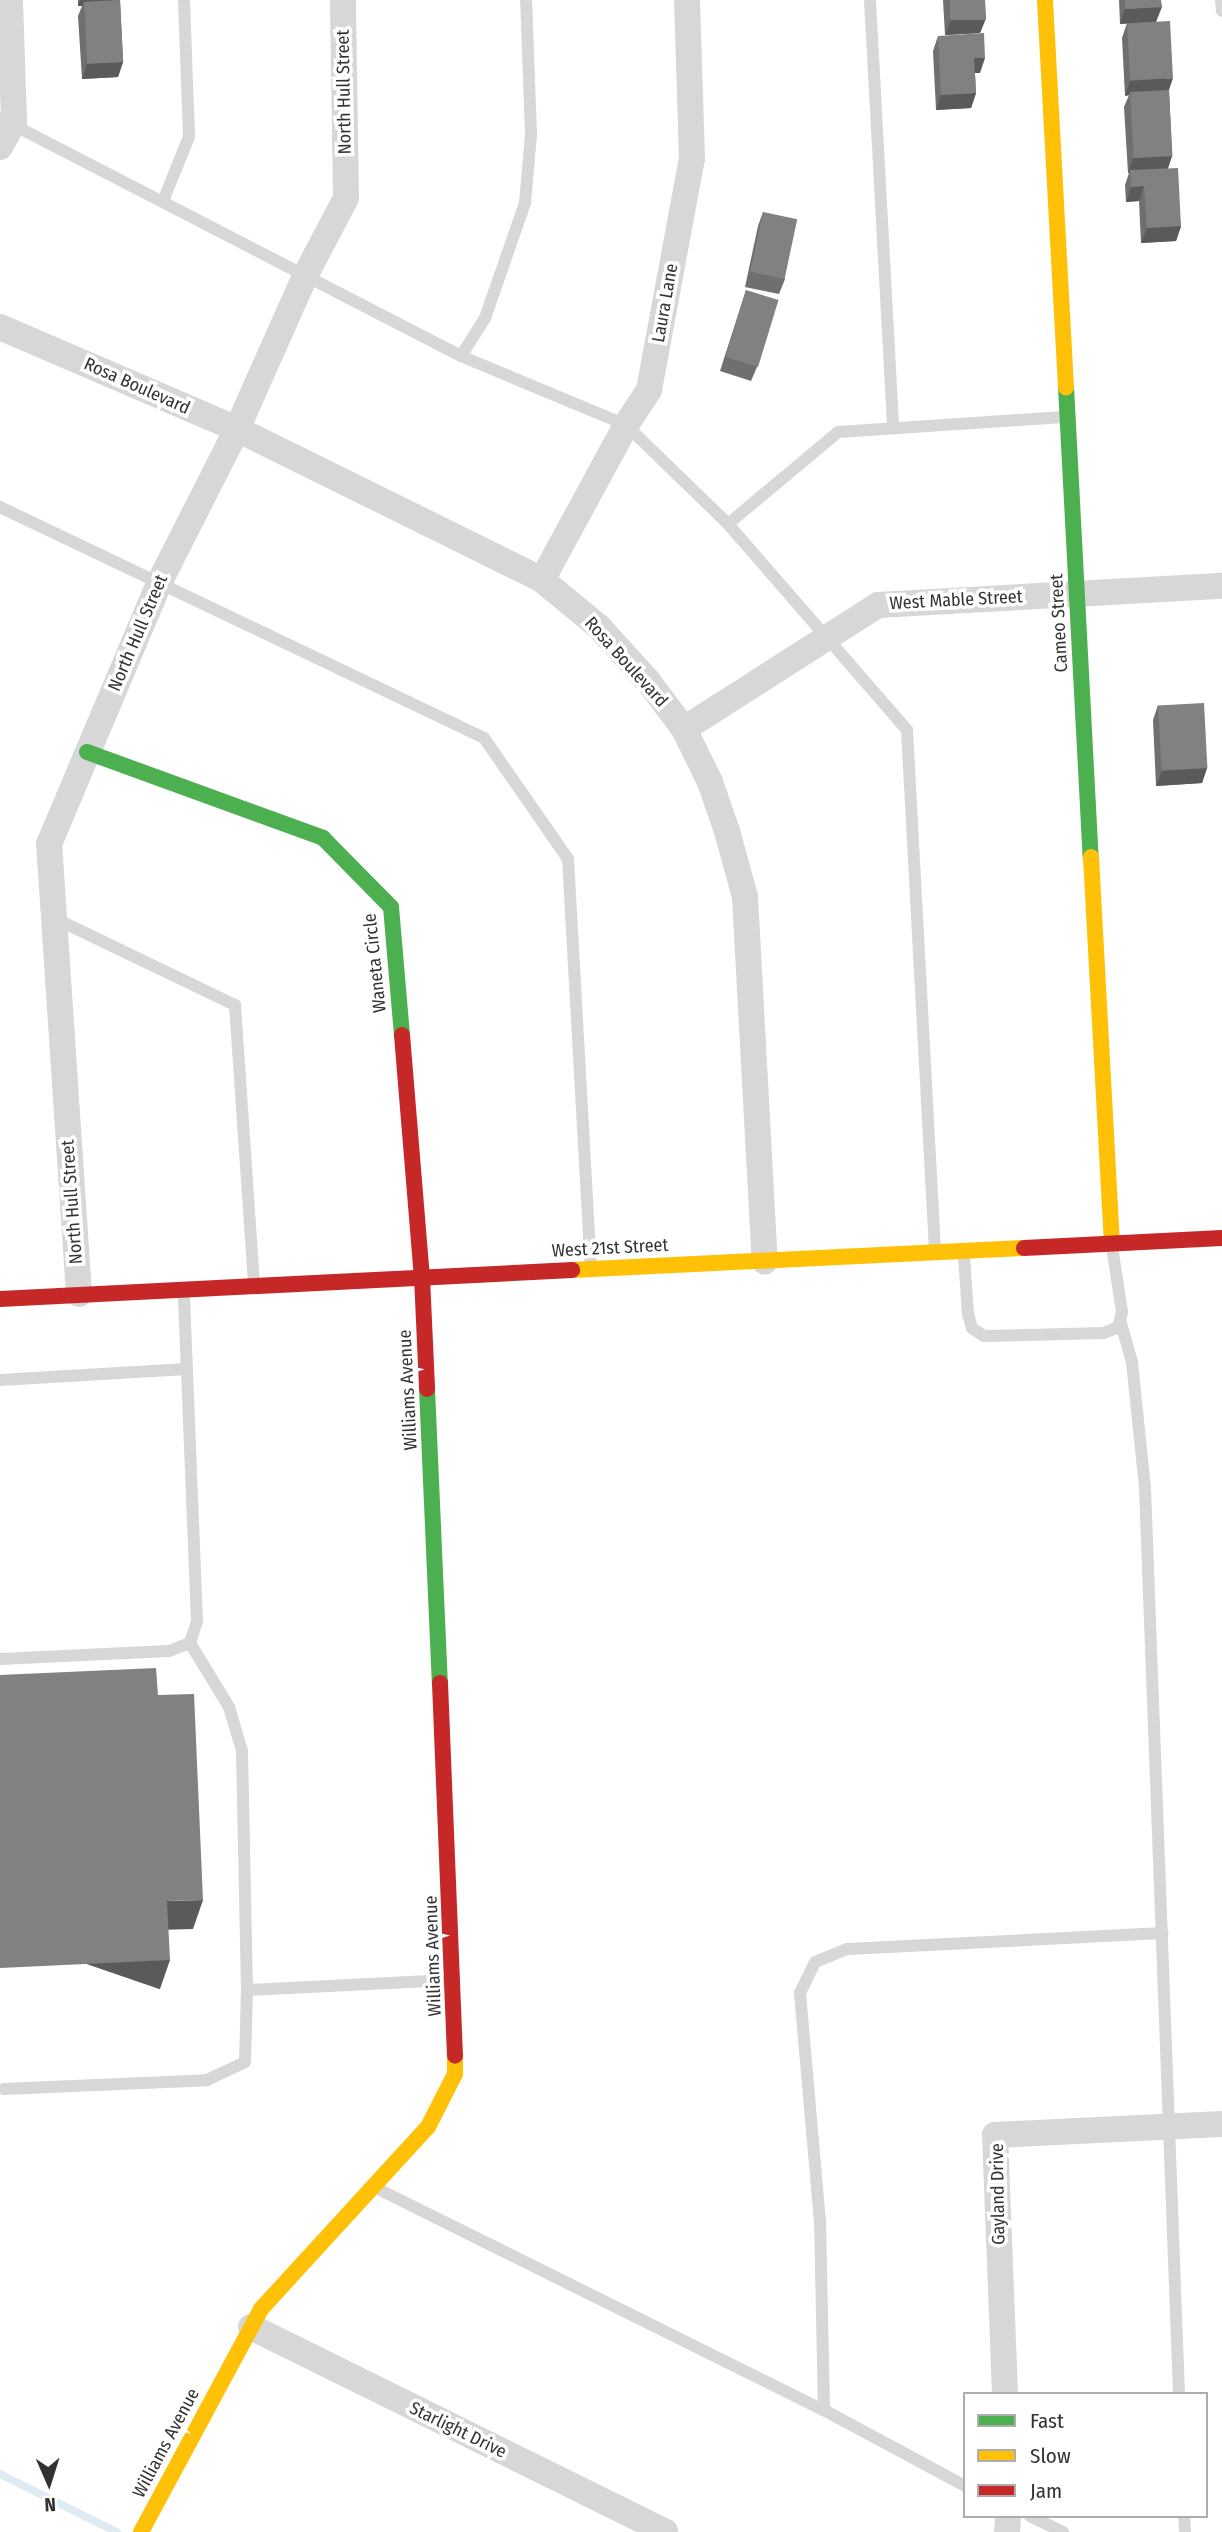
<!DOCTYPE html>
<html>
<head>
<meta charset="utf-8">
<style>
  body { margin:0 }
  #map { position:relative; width:1222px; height:2532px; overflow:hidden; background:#fff; font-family:"Fira Sans Condensed",sans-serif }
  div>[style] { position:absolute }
  .stream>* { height:8px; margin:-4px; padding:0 4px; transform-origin:4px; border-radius:4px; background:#ddebf3 }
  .lane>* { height:12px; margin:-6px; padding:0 6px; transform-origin:6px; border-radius:6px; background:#d7d7d7 }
  .street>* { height:26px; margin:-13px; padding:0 13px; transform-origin:13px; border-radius:13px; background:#d7d7d7 }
  .fast>* { height:16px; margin:-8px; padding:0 8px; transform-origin:8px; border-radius:8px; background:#4caf50 }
  .slow>* { height:16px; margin:-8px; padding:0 8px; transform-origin:8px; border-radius:8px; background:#ffc107 }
  .jam>* { height:16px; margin:-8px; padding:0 8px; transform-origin:8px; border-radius:8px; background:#c62828 }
  .wall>* { inset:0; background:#6f6f6f }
  .shaded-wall>* { inset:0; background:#5a5a5a; transform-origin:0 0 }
  .building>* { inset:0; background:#818181; transform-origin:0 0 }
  span { translate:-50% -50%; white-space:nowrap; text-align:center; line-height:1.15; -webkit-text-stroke:7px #fff; paint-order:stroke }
  .street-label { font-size:18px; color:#333 }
  .legend { position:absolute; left:963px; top:2392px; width:245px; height:126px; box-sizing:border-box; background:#fff; border:2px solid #adadad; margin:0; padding:9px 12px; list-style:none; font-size:21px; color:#333 }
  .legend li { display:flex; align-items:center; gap:14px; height:35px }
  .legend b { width:35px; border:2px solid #adadad }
  .north { position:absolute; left:14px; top:2448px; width:70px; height:70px; -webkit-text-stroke:5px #fff; paint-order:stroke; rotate:177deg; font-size:19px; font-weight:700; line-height:28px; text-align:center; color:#333 }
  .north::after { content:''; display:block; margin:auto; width:24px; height:32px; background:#333; clip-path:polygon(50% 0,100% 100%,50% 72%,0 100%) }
</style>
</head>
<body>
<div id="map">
  <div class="stream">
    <i style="left:0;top:2474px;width:131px;rotate:26.4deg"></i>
  </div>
  <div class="lane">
    <i style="left:870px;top:0;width:429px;rotate:86.9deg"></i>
    <i style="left:1221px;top:0;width:11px;rotate:85deg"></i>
    <i style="left:0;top:118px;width:519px;rotate:27.31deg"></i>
    <i style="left:461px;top:356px;width:179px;rotate:22.7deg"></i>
    <i style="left:626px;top:425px;width:142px;rotate:44.1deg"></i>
    <i style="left:728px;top:524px;width:273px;rotate:49deg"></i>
    <i style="left:907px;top:730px;width:521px;rotate:86.92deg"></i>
    <i style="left:163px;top:201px;width:69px;rotate:-67.9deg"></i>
    <i style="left:189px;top:137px;width:137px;rotate:-92.1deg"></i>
    <i style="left:461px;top:356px;width:45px;rotate:-57.7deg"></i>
    <i style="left:485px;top:318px;width:122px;rotate:-70.8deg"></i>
    <i style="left:525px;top:203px;width:69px;rotate:-85deg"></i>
    <i style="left:531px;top:134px;width:134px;rotate:-92.1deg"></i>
    <i style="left:0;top:507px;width:536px;rotate:25.51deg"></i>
    <i style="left:484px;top:738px;width:147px;rotate:55.2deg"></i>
    <i style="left:568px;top:859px;width:409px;rotate:86.8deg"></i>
    <i style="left:728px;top:524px;width:143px;rotate:-39.9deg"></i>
    <i style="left:838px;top:432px;width:226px;rotate:-3.8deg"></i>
    <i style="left:54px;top:918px;width:201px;rotate:25.7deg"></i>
    <i style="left:235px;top:1005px;width:279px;rotate:86.1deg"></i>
    <i style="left:964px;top:1256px;width:58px;rotate:86.1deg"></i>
    <i style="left:968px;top:1314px;width:15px;rotate:74deg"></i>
    <i style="left:972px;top:1328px;width:14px;rotate:34deg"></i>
    <i style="left:984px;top:1336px;width:120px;rotate:-1.4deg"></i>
    <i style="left:1104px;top:1333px;width:15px;rotate:-23deg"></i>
    <i style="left:1118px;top:1327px;width:16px;rotate:-75deg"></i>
    <i style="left:1122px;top:1312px;width:66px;rotate:-98.7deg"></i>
    <i style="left:1120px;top:1320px;width:44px;rotate:74.1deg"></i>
    <i style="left:1132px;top:1362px;width:127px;rotate:84.1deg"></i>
    <i style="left:1145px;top:1488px;width:907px;rotate:87.85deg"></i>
    <i style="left:0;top:1380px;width:187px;rotate:-3.4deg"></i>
    <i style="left:190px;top:1643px;width:75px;rotate:58.6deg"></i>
    <i style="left:229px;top:1707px;width:46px;rotate:73.5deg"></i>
    <i style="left:242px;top:1751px;width:239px;rotate:88.8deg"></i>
    <i style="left:247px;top:1990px;width:203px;rotate:-2.8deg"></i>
    <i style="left:0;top:1659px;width:169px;rotate:-2.7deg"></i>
    <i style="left:169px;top:1651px;width:22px;rotate:-21deg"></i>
    <i style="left:190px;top:1643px;width:23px;rotate:-72deg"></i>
    <i style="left:197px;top:1621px;width:327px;rotate:-92.3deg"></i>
    <i style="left:4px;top:2089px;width:203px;rotate:-2.5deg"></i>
    <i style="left:207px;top:2080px;width:42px;rotate:-25.3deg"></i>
    <i style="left:245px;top:2062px;width:72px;rotate:-88.4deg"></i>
    <i style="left:376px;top:2188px;width:500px;rotate:26.4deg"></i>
    <i style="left:965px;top:2486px;width:160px;rotate:-151.7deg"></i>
    <i style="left:824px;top:2410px;width:188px;rotate:-91.2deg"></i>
    <i style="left:820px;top:2222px;width:230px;rotate:-95deg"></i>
    <i style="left:800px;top:1993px;width:34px;rotate:-64deg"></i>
    <i style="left:815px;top:1962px;width:35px;rotate:-22deg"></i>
    <i style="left:848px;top:1949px;width:315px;rotate:-2.9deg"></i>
    <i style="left:1030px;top:2516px;width:37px;rotate:26deg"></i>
    <i style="left:1184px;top:2516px;width:16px;rotate:86deg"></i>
  </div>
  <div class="street">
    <i style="left:0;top:147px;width:29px;rotate:-61deg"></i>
    <i style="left:14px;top:122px;width:122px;rotate:-91.9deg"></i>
    <i style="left:0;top:327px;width:258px;rotate:23.3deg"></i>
    <i style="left:237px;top:429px;width:340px;rotate:26.3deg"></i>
    <i style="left:542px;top:580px;width:74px;rotate:39.5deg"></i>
    <i style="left:599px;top:627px;width:73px;rotate:47.8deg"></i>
    <i style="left:648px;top:681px;width:60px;rotate:53.1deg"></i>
    <i style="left:684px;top:729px;width:59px;rotate:63.9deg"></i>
    <i style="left:710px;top:782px;width:52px;rotate:70.9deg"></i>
    <i style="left:727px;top:831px;width:68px;rotate:74.7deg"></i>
    <i style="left:745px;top:897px;width:365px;rotate:86.9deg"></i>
    <i style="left:542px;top:580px;width:176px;rotate:-61.5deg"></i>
    <i style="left:626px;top:425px;width:42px;rotate:-56.7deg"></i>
    <i style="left:649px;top:390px;width:235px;rotate:-79.5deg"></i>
    <i style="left:692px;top:159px;width:159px;rotate:-91.8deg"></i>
    <i style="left:684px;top:729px;width:230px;rotate:-32.6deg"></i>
    <i style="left:878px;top:605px;width:345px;rotate:-3.2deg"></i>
    <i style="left:79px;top:1294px;width:451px;rotate:-93.8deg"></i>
    <i style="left:49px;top:844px;width:283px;rotate:-67.1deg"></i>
    <i style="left:159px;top:583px;width:173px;rotate:-63.1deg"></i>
    <i style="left:237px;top:429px;width:167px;rotate:-66deg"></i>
    <i style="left:305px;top:276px;width:88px;rotate:-62.3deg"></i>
    <i style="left:346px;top:198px;width:198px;rotate:-90.9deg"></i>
    <i style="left:251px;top:2327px;width:462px;rotate:26.3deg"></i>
    <i style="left:1005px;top:2394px;width:259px;rotate:-92.2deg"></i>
    <i style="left:995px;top:2135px;width:227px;rotate:-2.8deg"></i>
    <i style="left:1007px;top:2532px;width:16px;rotate:-86deg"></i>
  </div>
  <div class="fast">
    <i style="left:1066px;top:387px;width:471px;rotate:87deg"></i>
    <i style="left:87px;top:752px;width:251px;rotate:20deg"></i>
    <i style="left:323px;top:838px;width:97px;rotate:45.4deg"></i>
    <i style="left:391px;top:907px;width:128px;rotate:85.1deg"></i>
    <i style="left:427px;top:1389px;width:294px;rotate:87.5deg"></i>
  </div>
  <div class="slow">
    <i style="left:1045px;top:0;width:388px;rotate:86.9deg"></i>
    <i style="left:1091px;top:857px;width:387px;rotate:86.9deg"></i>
    <i style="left:572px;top:1270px;width:453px;rotate:-2.8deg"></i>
    <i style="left:141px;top:2532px;width:253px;rotate:-61.7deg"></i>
    <i style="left:261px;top:2309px;width:247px;rotate:-47.5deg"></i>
    <i style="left:428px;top:2127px;width:59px;rotate:-63deg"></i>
    <i style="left:455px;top:2074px;width:18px;rotate:-90deg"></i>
  </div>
  <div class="jam">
    <i style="left:402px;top:1035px;width:243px;rotate:85.3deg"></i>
    <i style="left:422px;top:1277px;width:112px;rotate:87.4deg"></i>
    <i style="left:1024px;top:1248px;width:198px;rotate:-2.9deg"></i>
    <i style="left:0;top:1299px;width:573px;rotate:-2.9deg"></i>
    <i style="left:440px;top:1683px;width:373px;rotate:87.7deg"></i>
  </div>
  <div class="wall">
    <i style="clip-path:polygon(78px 0,120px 0,123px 62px,118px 77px,82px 79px,78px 16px,82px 6px,78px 6px)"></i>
    <i style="clip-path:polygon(943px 0,985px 0,986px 18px,980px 33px,945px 35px)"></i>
    <i style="clip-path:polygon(1119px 0,1161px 0,1156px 21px,1169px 90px,1172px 156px,1168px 168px,1181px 226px,1176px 241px,1141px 243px,1139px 201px,1126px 202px,1125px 185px,1129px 173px,1128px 173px,1124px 107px,1129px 95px,1125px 96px,1122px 38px,1127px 23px,1120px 24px)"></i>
    <i style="clip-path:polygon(938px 36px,980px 73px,975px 73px,976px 93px,971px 108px,936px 110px,933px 51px)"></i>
    <i style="clip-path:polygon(763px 212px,785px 279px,779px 294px,745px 287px,758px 226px)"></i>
    <i style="clip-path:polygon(746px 290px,757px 367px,751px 381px,720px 371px)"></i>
    <i style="clip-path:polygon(1158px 705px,1207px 768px,1202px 783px,1156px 786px,1153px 720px)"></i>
  </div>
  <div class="shaded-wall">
    <i style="clip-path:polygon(80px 0,119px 0,84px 2px,82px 6px,78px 6px)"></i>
    <i style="clip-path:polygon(1162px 7px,1156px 22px,1120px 24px,1125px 9px)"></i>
    <i style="clip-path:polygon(986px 18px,980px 33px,945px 35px,951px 20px)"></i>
    <i style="clip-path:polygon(974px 58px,985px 58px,980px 73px,969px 73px)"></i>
    <i style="clip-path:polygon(123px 62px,118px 77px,82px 79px,87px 64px)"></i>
    <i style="clip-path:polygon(1173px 78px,1168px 93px,1130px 92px,1129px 95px,1125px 96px,1130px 81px)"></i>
    <i style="clip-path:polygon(976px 93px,971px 108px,936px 110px,941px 95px)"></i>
    <i style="clip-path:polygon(1172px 156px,1167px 171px,1130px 170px,1129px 173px,1128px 173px,1133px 158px)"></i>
    <i style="clip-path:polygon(1144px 186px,1139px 201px,1126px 202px,1131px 187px)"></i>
    <i style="clip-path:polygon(1181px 226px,1176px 241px,1141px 243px,1147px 228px)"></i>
    <i style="clip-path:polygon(1207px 768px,1202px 783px,1156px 786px,1162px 771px)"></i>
    <i style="clip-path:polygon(203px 1900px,193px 1929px,157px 1930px,167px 1901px)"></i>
    <i style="left:170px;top:1960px;width:31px;height:170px;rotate:109deg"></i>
  </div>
  <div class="building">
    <i style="left:120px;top:0;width:62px;height:36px;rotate:87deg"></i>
    <i style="left:950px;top:0;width:35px;height:20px"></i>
    <i style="clip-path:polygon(1125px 0,1161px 0,1162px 7px,1125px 9px)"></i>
    <i style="left:1170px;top:21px;width:57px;height:43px;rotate:87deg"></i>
    <i style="clip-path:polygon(984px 33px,985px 58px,974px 58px,976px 93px,941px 95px,938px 36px)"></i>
    <i style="left:1169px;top:90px;width:66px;height:39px;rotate:87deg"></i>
    <i style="clip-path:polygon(1178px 168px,1181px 226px,1147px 228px,1144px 186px,1131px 187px,1130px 170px)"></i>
    <i style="left:763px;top:212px;width:35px;height:61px;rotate:12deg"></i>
    <i style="left:746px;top:290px;width:34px;height:70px;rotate:17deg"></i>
    <i style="left:1204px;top:703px;width:65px;height:46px;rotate:87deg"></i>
    <i style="clip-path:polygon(156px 1668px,158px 1695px,194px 1694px,203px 1900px,167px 1901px,170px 1960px,0 1968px,0 1675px)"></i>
  </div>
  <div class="street-label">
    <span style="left:344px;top:92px;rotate:-91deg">North Hull Street</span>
    <span style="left:665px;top:303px;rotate:-80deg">Laura Lane</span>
    <span style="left:137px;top:386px;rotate:24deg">Rosa Boulevard</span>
    <span style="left:956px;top:600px;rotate:-3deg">West Mable Street</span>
    <span style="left:1059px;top:623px;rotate:-93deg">Cameo Street</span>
    <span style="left:138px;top:633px;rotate:-67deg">North Hull Street</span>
    <span style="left:626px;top:662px;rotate:48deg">Rosa Boulevard</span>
    <span style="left:375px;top:963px;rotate:-96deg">Waneta Circle</span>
    <span style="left:72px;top:1202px;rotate:-94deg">North Hull Street</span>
    <span style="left:610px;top:1248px;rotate:-3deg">West 21st Street</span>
    <span style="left:408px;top:1390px;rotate:-93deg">Williams Avenue</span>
    <span style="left:433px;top:1956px;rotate:-92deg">Williams Avenue</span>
    <span style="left:998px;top:2194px;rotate:-91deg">Gayland Drive</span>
    <span style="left:458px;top:2430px;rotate:26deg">Starlight Drive</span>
    <span style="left:166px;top:2443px;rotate:-62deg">Williams Avenue</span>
  </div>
  <ul class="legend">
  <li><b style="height:9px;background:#4caf50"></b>Fast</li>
  <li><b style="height:9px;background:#ffc107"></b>Slow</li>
  <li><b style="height:9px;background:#c62828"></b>Jam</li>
  </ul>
  <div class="north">N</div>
</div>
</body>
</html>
